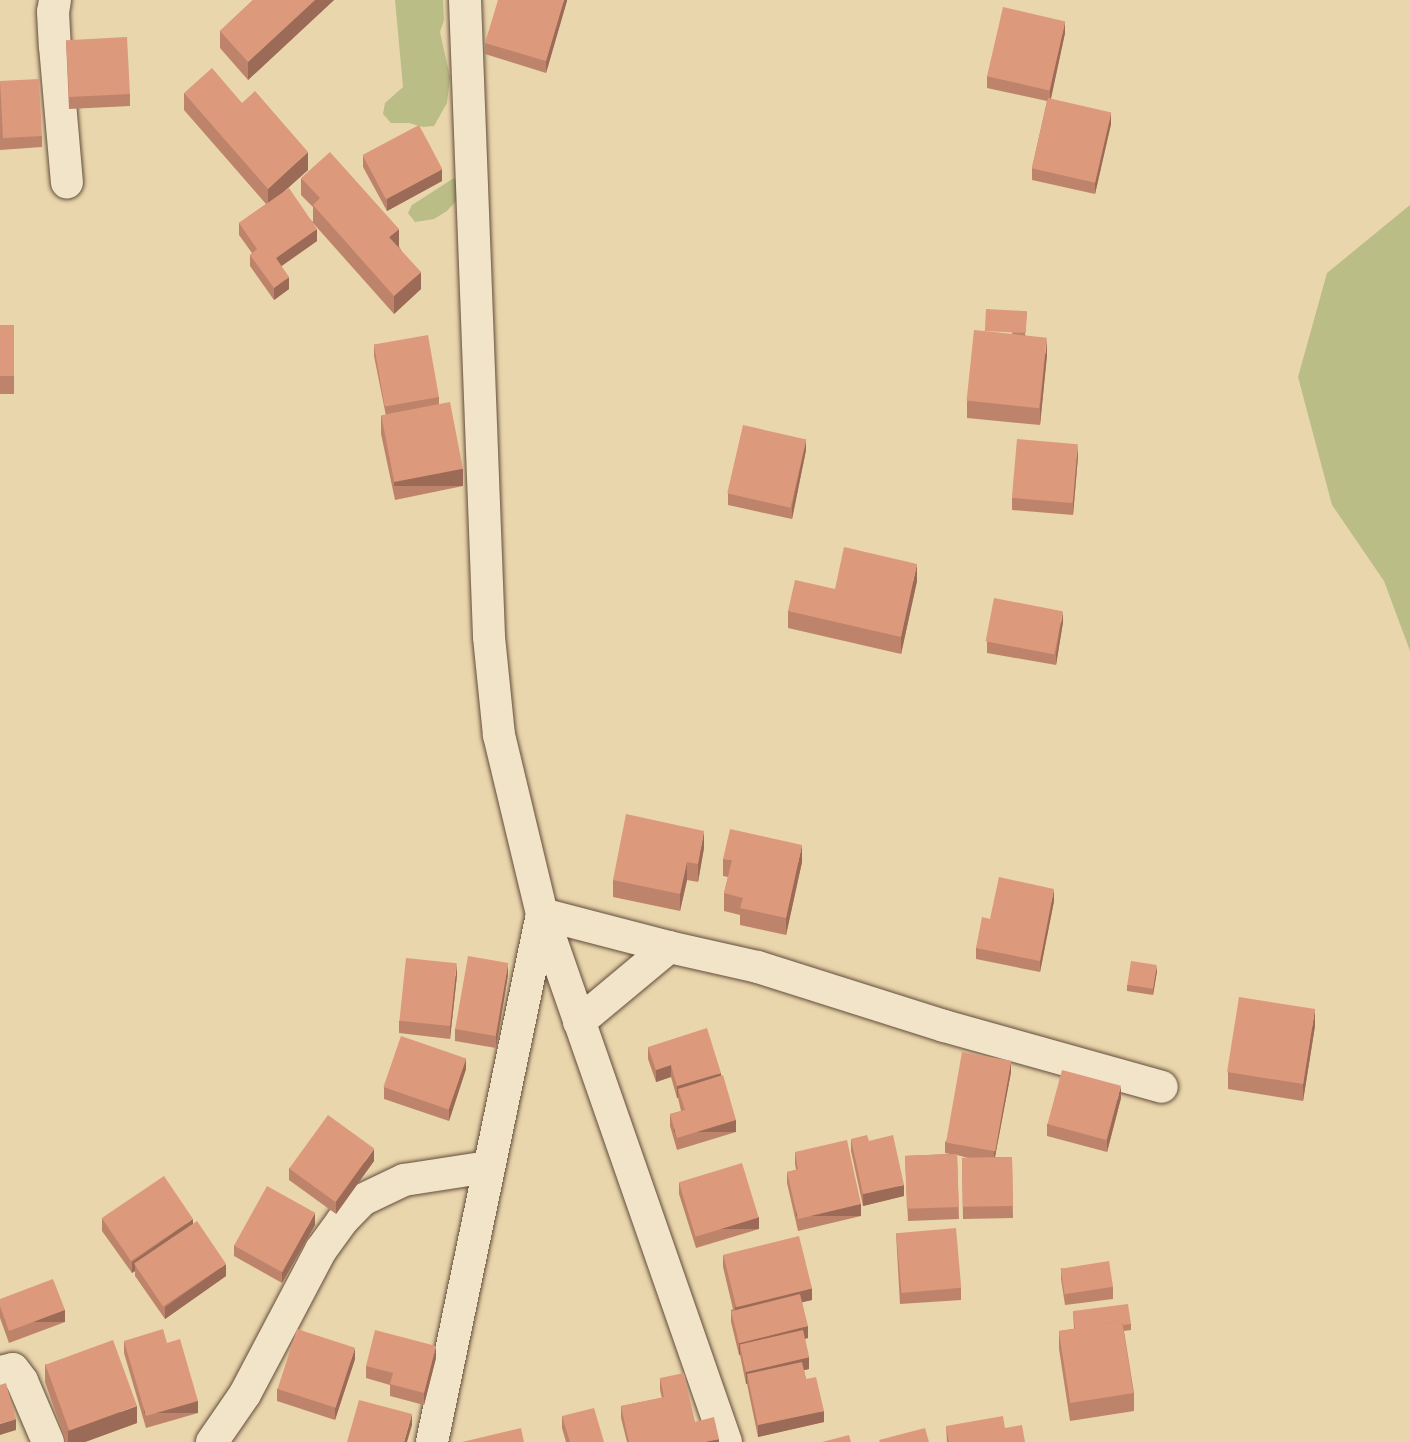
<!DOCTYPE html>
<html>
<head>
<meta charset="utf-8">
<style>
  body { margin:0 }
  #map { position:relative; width:1410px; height:1442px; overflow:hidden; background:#ead6ac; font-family:"Libre Caslon Text",serif }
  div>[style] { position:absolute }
  .green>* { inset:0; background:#bbbd86 }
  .roads { filter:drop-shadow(0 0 2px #634d3c) drop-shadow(0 0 2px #634d3c) }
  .minor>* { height:32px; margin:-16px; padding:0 16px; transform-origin:16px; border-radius:16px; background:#f1e4c9 }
  .wall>* { inset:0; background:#be846b; transform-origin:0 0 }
  .shaded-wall>* { inset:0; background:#9b6b57; transform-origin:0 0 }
  .building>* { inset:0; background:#dd997c; transform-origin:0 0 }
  span { translate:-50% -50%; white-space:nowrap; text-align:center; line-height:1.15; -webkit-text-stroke:6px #f1e4c9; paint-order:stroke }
</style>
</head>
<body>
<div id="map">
  <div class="green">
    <i style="clip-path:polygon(395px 0,443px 0,444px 20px,440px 32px,450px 77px,447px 103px,434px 126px,423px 127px,409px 123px,391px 123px,383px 114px,385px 103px,403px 87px)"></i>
    <i style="clip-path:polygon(454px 178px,459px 186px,457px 200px,447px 211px,434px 219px,415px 222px,408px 213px,412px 205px)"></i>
    <i style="clip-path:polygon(1410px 205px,1410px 651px,1384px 581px,1332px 505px,1298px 377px,1327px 273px)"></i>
  </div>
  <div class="roads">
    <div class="minor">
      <i style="left:55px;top:0;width:12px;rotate:99deg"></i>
      <i style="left:53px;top:12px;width:34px;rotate:87deg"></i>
      <i style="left:55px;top:46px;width:137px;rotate:85deg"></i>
      <i style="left:465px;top:0;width:637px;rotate:87.84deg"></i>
      <i style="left:489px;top:637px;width:99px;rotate:84.2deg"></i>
      <i style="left:499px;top:735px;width:184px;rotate:76.5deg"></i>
      <i style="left:542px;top:914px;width:559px;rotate:70.79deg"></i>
      <i style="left:579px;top:1022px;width:117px;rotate:-39.8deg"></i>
      <i style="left:669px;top:947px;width:91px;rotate:12.7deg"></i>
      <i style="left:758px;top:967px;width:195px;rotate:17.6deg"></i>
      <i style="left:944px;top:1026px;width:226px;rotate:15.6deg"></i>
      <i style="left:0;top:1372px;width:13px;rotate:-13deg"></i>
      <i style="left:13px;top:1369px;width:15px;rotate:53deg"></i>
      <i style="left:22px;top:1381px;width:66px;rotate:66.9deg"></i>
      <i style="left:212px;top:1442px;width:58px;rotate:-55.5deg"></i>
      <i style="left:245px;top:1394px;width:163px;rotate:-62.2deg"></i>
      <i style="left:321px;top:1250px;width:36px;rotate:-54deg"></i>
      <i style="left:342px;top:1221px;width:29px;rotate:-46deg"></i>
      <i style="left:362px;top:1200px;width:47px;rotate:-25.5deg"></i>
      <i style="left:404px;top:1180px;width:85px;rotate:-8.8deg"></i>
      <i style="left:432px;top:1442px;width:539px;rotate:-78.23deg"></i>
      <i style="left:542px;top:914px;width:131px;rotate:14.6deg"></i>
    </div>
  </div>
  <div class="wall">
    <i style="clip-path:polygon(253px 0,334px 0,248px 80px,220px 48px,220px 31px)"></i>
    <i style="clip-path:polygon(567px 0,546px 73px,485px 54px,485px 43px)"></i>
    <i style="clip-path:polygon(1065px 33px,1051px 99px,1111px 124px,1095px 194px,1032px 180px,1032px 168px,1047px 101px,987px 88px,987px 76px)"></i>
    <i style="clip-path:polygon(66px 40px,130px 94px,130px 106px,69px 109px)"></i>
    <i style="clip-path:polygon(0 81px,42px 136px,42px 147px,0 150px)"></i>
    <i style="clip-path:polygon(184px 93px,242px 103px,308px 170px,282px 193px,313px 222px,313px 207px,301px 195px,301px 178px,399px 246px,421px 289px,394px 314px,313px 223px,317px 241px,281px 266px,289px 289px,274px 300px,250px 266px,250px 255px,252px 253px,239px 235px,239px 223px,266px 204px,184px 110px)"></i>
    <i style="clip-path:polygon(363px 156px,442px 181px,387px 211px,363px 167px)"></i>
    <i style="clip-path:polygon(1027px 311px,1025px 335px,1047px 355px,1040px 425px,967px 418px,967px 401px)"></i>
    <i style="left:0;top:325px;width:14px;height:69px"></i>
    <i style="clip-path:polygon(374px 344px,439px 397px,439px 405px,463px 486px,395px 500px,381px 434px,381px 416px,386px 416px,374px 356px)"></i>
    <i style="clip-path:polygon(806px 450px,792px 519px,728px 505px,728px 493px)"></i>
    <i style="clip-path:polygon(1078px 456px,1073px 515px,1012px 510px,1012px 498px)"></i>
    <i style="clip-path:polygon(917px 581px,901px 654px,788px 628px,788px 611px,835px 589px)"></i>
    <i style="clip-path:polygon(1063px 622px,1056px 665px,987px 653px,987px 641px)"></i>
    <i style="clip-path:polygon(704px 848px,698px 882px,687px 880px,680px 911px,613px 897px,613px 880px)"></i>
    <i style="clip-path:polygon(723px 859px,802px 862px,786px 935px,740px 925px,740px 915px,724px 911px,724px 893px,728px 877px,723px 876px)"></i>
    <i style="clip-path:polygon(1054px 901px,1040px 972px,976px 959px,976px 948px,990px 919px)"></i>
    <i style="clip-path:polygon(1157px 971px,1153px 995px,1127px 991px,1127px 985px)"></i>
    <i style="clip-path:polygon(457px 975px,450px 1039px,399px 1033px,399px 1021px)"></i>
    <i style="clip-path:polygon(508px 975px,496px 1048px,455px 1041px,455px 1029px)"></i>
    <i style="clip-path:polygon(1315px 1026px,1303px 1101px,1228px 1089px,1228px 1072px)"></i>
    <i style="clip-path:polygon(648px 1047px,721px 1076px,736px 1132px,677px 1150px,670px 1126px,670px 1114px,681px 1111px,678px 1098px,677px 1098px,671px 1077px,656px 1082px,648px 1059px)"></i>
    <i style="clip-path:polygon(466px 1069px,449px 1121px,384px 1099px,384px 1087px)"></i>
    <i style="clip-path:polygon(1011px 1072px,995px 1157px,1012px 1157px,1013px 1218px,963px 1219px,962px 1158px,968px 1158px,957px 1155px,959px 1219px,908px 1221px,905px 1156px,950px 1154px,945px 1153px,945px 1142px)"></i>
    <i style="clip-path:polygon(1121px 1098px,1107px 1152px,1047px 1136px,1047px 1124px)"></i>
    <i style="clip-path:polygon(851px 1139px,869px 1141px,904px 1196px,863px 1206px,851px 1151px)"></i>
    <i style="clip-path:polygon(795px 1152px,861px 1216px,798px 1231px,787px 1183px,787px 1172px,796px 1170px,795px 1164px)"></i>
    <i style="clip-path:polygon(374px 1161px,336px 1214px,289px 1180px,289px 1168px)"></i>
    <i style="clip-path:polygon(679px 1182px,759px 1229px,696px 1248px,679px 1194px)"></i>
    <i style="clip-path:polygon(102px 1219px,193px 1224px,226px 1276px,165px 1319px,135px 1276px,135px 1271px,132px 1273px,102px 1231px)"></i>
    <i style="clip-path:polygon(315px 1225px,282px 1283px,234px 1256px,234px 1245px)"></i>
    <i style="clip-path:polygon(896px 1233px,961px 1288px,961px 1300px,900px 1304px)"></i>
    <i style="clip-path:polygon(723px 1255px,812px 1300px,802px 1302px,808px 1338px,805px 1339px,809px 1369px,804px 1370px,806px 1379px,824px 1422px,758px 1437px,747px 1384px,746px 1384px,740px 1355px,739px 1355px,731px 1322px,731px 1310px,733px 1309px,723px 1267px)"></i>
    <i style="clip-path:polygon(1061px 1268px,1113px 1287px,1113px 1299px,1065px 1305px,1061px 1279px)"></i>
    <i style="clip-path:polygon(0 1299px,65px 1322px,9px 1343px,0 1318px)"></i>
    <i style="clip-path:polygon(1073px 1311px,1131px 1324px,1131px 1330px,1124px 1331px,1134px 1393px,1134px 1411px,1070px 1421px,1059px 1349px,1059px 1331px,1074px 1329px)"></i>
    <i style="clip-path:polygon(124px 1341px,167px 1343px,198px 1413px,146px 1428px,124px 1353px)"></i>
    <i style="clip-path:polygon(436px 1358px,424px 1405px,390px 1396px,390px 1385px,366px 1378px,366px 1366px)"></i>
    <i style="clip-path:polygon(355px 1359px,335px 1420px,277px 1401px,277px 1389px)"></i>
    <i style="clip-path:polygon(45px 1364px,137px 1423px,85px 1442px,66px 1442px,45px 1382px)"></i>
    <i style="clip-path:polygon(660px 1378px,695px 1422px,719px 1442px,627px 1442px,621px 1418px,621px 1406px,662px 1398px,660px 1390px)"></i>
    <i style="clip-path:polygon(562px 1416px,604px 1442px,566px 1442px,562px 1428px)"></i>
    <i style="clip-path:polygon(946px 1426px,1005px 1428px,1025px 1442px,947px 1442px)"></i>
  </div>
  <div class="shaded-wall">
    <i style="clip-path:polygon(315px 0,334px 0,248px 80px,248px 62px)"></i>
    <i style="clip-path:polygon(564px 0,567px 0,567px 1px,546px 73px,546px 61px)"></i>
    <i style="clip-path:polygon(1065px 21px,1065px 33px,1050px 102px,1050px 90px)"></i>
    <i style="clip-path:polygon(1111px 112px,1111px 124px,1095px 194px,1095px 182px)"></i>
    <i style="clip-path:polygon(308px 152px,308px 170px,268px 206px,268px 189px)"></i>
    <i style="clip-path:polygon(442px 169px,442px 181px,387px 211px,387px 199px)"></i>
    <i style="clip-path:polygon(317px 229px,317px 241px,276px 270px,276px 258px)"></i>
    <i style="clip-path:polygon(399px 229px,399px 246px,389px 254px,389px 237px)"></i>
    <i style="clip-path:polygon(421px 272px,421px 289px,394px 314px,394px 296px)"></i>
    <i style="clip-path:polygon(289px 277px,289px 289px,274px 300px,274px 288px)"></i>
    <i style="clip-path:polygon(1047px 338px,1047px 355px,1040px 425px,1040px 408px)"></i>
    <i style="clip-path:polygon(806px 439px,806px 450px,792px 519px,792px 507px)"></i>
    <i style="clip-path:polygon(1078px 444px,1078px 456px,1073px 515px,1073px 503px)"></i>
    <i style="left:463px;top:469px;width:17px;height:69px;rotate:90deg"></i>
    <i style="clip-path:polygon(917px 564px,917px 581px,901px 654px,901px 637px)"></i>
    <i style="clip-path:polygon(1063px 611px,1063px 622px,1056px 665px,1056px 654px)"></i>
    <i style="clip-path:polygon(704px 831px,704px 848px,698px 882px,698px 864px)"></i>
    <i style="clip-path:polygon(802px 845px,802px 862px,786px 935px,786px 918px)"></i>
    <i style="clip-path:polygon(687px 862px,687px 880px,680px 911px,680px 894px)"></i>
    <i style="clip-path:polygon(1054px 889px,1054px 901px,1040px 972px,1040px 961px)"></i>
    <i style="clip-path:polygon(457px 963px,457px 975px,450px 1039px,450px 1027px)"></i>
    <i style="clip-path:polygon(508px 963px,508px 975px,496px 1048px,496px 1036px)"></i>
    <i style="clip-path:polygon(1157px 965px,1157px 971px,1153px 995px,1153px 989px)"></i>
    <i style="clip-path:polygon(1315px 1009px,1315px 1026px,1303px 1101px,1303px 1084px)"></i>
    <i style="clip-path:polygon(466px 1058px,466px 1069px,449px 1121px,449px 1109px)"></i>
    <i style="clip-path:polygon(1011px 1061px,1011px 1072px,994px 1162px,994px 1151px)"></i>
    <i style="clip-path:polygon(671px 1065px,671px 1077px,656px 1082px,656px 1070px)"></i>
    <i style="clip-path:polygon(721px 1073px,721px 1084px,678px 1089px,678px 1098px,677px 1098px,677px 1086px)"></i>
    <i style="clip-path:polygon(1121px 1086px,1121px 1098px,1107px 1152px,1107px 1140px)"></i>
    <i style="left:736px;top:1120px;width:12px;height:62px;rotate:90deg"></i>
    <i style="clip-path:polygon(374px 1149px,374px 1161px,336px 1214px,336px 1202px)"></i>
    <i style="clip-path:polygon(904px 1185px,904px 1196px,863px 1206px,863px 1194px)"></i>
    <i style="left:861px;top:1204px;width:12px;height:65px;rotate:90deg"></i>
    <i style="clip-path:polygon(315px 1213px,315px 1225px,282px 1283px,282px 1272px)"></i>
    <i style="left:759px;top:1217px;width:12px;height:66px;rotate:90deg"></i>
    <i style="clip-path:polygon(193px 1219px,193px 1230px,135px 1265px,135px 1271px,132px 1273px,132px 1262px)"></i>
    <i style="clip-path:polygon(226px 1264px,226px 1276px,165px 1319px,165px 1307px)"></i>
    <i style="clip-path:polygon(812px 1288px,812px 1300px,735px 1318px,735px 1307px)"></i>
    <i style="left:65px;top:1310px;width:12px;height:60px;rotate:90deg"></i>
    <i style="clip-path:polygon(808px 1326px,808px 1338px,742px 1354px,740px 1345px,740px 1355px,739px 1355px,739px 1343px)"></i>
    <i style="clip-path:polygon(436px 1346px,436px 1358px,424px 1405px,424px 1393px)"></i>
    <i style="clip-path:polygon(355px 1348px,355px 1359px,335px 1420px,335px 1408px)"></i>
    <i style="clip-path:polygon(809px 1357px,809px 1369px,749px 1383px,747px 1374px,747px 1384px,746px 1384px,746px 1372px)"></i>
    <i style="left:198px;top:1401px;width:12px;height:54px;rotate:90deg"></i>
    <i style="clip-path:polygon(137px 1406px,137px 1423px,85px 1442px,68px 1442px,68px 1431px)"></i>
    <i style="clip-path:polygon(824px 1411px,824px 1422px,758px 1437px,758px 1425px)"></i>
    <i style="clip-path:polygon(412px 1414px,412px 1425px,407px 1442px,404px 1442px)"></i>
    <i style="clip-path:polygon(16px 1419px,16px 1430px,0 1435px,0 1424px)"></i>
    <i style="clip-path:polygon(719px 1439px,719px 1442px,705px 1442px)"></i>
  </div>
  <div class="building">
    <i style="clip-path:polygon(253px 0,315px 0,248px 62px,220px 31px)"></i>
    <i style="clip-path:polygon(498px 0,564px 0,546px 61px,485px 43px)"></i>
    <i style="left:1003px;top:7px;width:64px;height:71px;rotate:13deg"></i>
    <i style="left:127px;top:37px;width:57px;height:61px;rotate:87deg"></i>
    <i style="clip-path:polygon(212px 68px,242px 103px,255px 91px,308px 152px,268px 189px,184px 93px)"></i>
    <i style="left:39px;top:79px;width:57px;height:39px;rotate:87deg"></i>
    <i style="left:1048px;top:98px;width:65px;height:72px;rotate:13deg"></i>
    <i style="left:419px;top:125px;width:50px;height:64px;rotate:62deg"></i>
    <i style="clip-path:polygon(330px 152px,399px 229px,389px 237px,421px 272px,394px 296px,313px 205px,320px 198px,301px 178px)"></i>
    <i style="clip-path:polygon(289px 188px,317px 229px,276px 258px,289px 277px,274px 288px,250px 255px,257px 249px,239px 223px)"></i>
    <i style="left:986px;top:309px;width:41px;height:22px;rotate:3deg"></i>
    <i style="left:0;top:325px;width:14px;height:51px"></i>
    <i style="left:974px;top:330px;width:73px;height:71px;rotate:6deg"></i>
    <i style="left:428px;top:335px;width:63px;height:55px;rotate:80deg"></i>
    <i style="left:450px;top:402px;width:68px;height:70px;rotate:79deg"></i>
    <i style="left:743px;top:425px;width:65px;height:70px;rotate:13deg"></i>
    <i style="left:1017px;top:439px;width:61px;height:59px;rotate:5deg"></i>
    <i style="clip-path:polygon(844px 547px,917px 564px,901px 637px,788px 611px,795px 580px,835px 589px)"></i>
    <i style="left:994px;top:598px;width:70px;height:44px;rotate:11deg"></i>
    <i style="clip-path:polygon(626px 814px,704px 831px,698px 864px,687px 862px,680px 894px,613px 880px)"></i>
    <i style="clip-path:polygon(730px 829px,802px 845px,786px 918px,740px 908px,743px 898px,724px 893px,732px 860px,723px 859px)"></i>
    <i style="clip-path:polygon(999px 877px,1054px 889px,1040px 961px,976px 948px,982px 917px,990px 919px)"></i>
    <i style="left:468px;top:956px;width:41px;height:74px;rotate:10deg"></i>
    <i style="left:406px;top:958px;width:51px;height:63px;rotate:6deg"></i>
    <i style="left:1131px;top:961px;width:26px;height:24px;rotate:9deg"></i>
    <i style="left:1239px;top:997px;width:77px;height:76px;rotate:9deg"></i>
    <i style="clip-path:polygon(707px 1028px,721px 1073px,677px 1086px,671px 1065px,656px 1070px,648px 1047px)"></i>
    <i style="left:401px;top:1036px;width:69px;height:54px;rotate:19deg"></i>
    <i style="left:962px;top:1052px;width:50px;height:92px;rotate:10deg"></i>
    <i style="left:1062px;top:1070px;width:61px;height:56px;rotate:15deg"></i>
    <i style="clip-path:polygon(723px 1075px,736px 1120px,677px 1138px,670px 1114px,685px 1110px,678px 1089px)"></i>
    <i style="left:328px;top:1115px;width:57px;height:66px;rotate:36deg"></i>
    <i style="clip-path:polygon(867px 1135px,869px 1141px,893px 1135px,904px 1185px,863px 1194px,851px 1139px)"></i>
    <i style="clip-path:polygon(847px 1140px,861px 1204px,798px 1219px,787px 1172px,798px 1169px,795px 1152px)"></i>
    <i style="left:957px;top:1154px;width:53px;height:52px;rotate:88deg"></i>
    <i style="left:1012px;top:1157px;width:49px;height:50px;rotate:89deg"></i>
    <i style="left:742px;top:1163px;width:57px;height:66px;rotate:73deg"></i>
    <i style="left:164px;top:1176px;width:52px;height:75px;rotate:56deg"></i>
    <i style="left:267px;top:1186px;width:55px;height:68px;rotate:29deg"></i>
    <i style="left:197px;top:1221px;width:52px;height:76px;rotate:56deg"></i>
    <i style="left:956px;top:1228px;width:60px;height:60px;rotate:85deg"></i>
    <i style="left:799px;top:1236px;width:54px;height:78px;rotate:76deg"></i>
    <i style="left:1109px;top:1261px;width:26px;height:49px;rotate:81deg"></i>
    <i style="clip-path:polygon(53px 1279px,65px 1310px,9px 1331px,0 1306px,0 1299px)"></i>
    <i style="left:800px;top:1294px;width:33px;height:71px;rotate:76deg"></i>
    <i style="clip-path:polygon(1128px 1304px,1131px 1324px,1123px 1325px,1122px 1321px,1075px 1329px,1073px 1311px)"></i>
    <i style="left:1122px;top:1321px;width:73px;height:64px;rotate:81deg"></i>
    <i style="clip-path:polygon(163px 1329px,167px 1343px,180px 1339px,198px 1401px,146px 1416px,124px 1341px)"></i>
    <i style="left:297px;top:1329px;width:61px;height:63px;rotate:18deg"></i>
    <i style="clip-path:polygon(375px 1330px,436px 1346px,424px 1393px,390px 1384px,393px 1373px,366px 1366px)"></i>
    <i style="left:803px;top:1330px;width:28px;height:65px;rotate:77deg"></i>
    <i style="left:113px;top:1340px;width:70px;height:72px;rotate:70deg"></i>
    <i style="clip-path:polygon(802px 1362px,806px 1379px,816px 1377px,824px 1411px,758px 1425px,747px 1374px)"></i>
    <i style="clip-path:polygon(684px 1373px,695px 1422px,714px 1417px,719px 1439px,705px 1442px,629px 1442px,621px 1406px,664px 1397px,660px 1378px)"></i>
    <i style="clip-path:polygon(6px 1383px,16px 1419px,0 1424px,0 1385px)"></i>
    <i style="clip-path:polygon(359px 1400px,412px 1414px,404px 1442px,347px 1442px)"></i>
    <i style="clip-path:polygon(594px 1408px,604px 1442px,570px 1442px,562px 1416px)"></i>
    <i style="clip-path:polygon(1003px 1416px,1005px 1428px,1022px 1425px,1025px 1442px,949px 1442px,946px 1426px)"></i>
    <i style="clip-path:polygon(521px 1428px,524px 1442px,462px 1442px)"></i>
    <i style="clip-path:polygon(925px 1428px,929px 1442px,880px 1442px,879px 1440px)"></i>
    <i style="clip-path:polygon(849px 1435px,851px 1442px,822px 1442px)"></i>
  </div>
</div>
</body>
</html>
